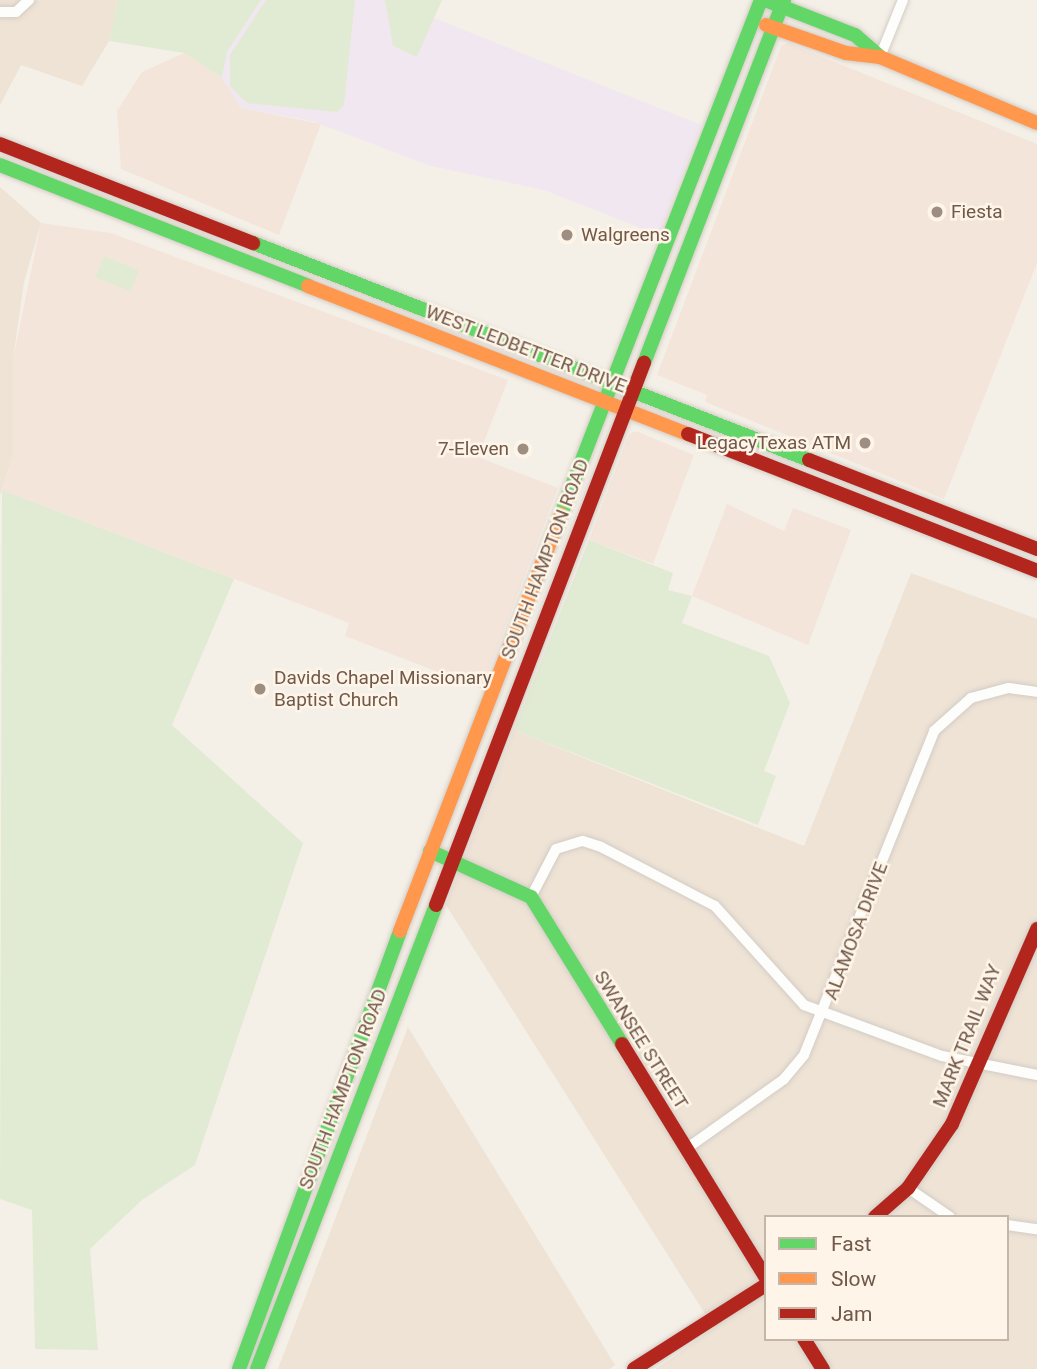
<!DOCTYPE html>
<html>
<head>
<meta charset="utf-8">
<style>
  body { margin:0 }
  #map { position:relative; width:1037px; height:1369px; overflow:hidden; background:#f4f0e8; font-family:Roboto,sans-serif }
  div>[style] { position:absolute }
  .residential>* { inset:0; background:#eee3d5 }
  .commercial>* { inset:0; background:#f4e5db }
  .education>* { inset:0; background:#f1e7f0 }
  .green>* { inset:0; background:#e1ebd3; transform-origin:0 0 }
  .roads { filter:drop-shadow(0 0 2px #d3ccc5) drop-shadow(0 0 2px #d3ccc5) }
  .street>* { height:10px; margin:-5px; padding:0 5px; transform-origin:5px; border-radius:5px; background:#fdfdfc }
  .fast>* { height:14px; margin:-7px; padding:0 7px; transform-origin:7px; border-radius:7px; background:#63d668 }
  .slow>* { height:14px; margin:-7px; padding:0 7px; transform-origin:7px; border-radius:7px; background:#ff974d }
  .jam>* { height:14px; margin:-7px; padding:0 7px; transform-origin:7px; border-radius:7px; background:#b3261e }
  .dots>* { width:19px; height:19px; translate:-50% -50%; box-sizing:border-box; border:4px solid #fef5e8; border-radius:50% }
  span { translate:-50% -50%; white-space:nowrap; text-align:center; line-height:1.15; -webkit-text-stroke:5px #fef5e8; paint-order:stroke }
  .poi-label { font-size:19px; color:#70584a }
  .left { translate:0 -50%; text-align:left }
  .right { translate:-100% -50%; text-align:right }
  .street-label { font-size:19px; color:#70584a }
  .legend { position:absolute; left:764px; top:1215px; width:245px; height:126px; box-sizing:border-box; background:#fef5e8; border:2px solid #c5b6a9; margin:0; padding:9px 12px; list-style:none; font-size:21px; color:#70584a }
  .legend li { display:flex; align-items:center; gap:14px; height:35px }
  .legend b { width:35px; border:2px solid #c5b6a9 }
</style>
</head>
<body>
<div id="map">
  <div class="residential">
    <i style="clip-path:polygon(0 0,118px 0,109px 41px,82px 86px,21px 65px,0 105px)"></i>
    <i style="clip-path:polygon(0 187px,41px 223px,24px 282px,13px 359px,13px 455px,0 496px)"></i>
    <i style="clip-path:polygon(evenodd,911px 573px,1037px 619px,1037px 1369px,656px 1369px,714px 1328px,446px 905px,514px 730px,804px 846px,911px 573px,766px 1217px,1007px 1217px,1007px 1339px,766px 1339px,766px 1217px)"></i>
    <i style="clip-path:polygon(408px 1027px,615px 1365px,610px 1369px,278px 1369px)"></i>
  </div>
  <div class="commercial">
    <i style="clip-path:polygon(788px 43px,1037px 144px,1037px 263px,944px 499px,705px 402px,707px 395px,657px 375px,781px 46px)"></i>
    <i style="clip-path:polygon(184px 53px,222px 78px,241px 108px,321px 124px,279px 235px,121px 169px,117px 111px,142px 72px)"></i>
    <i style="clip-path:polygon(41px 223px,111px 233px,508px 380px,478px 457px,558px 488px,482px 689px,345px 636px,349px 623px,2px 490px,13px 455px,13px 359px)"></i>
    <i style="clip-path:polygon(636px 431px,694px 455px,653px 564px,589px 540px,629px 434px)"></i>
    <i style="clip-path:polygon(727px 504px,784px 531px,793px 508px,851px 530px,808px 645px,692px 596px)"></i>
  </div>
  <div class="education">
    <i style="clip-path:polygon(261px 0,385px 0,417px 57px,434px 18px,701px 125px,659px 235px,544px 190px,431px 166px,312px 121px,241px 108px,222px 78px,227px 52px)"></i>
  </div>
  <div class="green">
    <i style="clip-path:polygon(118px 0,261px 0,227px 52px,222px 78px,184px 53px,109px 41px)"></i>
    <i style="clip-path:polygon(266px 0,355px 0,344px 105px,337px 112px,247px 103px,230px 86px,230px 55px)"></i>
    <i style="clip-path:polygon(385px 0,442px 0,417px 57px,393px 46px)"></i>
    <i style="left:104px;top:256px;width:38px;height:23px;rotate:22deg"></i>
    <i style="clip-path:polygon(2px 490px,234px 579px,172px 725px,303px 843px,195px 1165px,142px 1200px,90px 1249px,98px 1350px,35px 1349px,32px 1210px,0 1199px)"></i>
    <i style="clip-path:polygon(589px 540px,673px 573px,668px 590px,692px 596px,682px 623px,769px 656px,790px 703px,764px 771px,776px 776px,758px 825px,514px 730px)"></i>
  </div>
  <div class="roads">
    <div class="street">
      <i style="left:0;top:12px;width:16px"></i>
      <i style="left:16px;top:12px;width:18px;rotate:-43deg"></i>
      <i style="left:880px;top:57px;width:61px;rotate:-68deg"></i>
      <i style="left:531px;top:897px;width:54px;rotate:-62.5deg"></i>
      <i style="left:556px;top:849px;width:28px;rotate:-17deg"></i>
      <i style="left:583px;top:841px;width:19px;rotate:18deg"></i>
      <i style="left:601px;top:847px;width:128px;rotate:27.4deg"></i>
      <i style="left:715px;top:906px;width:133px;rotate:48deg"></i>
      <i style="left:804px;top:1005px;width:147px;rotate:20.3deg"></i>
      <i style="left:942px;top:1056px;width:97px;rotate:11.3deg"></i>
      <i style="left:686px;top:1149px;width:120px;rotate:-35.5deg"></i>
      <i style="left:784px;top:1079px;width:31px;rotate:-50deg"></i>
      <i style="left:804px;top:1055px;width:349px;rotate:-68.1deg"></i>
      <i style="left:934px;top:731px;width:50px;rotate:-41.7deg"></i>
      <i style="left:971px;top:698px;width:39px;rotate:-15deg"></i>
      <i style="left:1009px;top:688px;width:28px;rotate:8deg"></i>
      <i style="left:908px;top:1188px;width:51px;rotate:34.6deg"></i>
      <i style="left:1007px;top:1225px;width:30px;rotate:8deg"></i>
    </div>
    <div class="fast">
      <i style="left:765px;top:0;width:97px;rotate:21.3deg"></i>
      <i style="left:855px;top:35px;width:33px;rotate:41deg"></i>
      <i style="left:0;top:165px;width:331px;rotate:21.4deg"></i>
      <i style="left:253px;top:243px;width:597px;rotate:21.32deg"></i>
      <i style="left:644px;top:363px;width:389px;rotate:-68.9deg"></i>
      <i style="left:561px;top:514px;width:552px;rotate:-68.74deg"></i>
      <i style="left:430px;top:851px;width:111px;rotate:24.5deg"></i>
      <i style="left:531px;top:897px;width:173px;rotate:58.2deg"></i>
      <i style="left:239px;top:1369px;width:467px;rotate:-69.8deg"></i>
      <i style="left:257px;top:1369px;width:497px;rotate:-68.9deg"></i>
    </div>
    <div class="slow">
      <i style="left:766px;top:25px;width:85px;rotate:19.3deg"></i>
      <i style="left:846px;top:53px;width:34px;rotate:7deg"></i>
      <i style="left:880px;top:57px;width:170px;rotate:22.8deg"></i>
      <i style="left:308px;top:286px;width:408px;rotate:21.3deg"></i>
      <i style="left:400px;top:931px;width:447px;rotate:-68.9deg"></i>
    </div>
    <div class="jam">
      <i style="left:0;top:144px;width:272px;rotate:21.4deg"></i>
      <i style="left:688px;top:434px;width:375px;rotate:21.4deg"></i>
      <i style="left:809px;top:460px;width:245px;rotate:21.3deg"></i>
      <i style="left:436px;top:905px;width:581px;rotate:-69.01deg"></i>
      <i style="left:622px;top:1044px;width:275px;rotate:58.4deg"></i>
      <i style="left:875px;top:1217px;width:44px;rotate:-41.3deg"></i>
      <i style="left:908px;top:1188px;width:78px;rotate:-55.5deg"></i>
      <i style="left:952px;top:1124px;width:213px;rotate:-66.4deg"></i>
      <i style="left:804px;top:1339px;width:36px;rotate:58deg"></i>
      <i style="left:634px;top:1369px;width:156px;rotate:-32.5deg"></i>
    </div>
  </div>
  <div class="dots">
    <i style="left:937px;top:212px;background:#9e8d81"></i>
    <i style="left:567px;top:235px;background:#9e8d81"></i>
    <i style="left:865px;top:443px;background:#9e8d81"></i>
    <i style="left:523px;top:449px;background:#9e8d81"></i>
    <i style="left:260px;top:689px;background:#9e8d81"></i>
  </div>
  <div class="poi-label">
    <span class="left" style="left:951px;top:212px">Fiesta</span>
    <span class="left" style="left:581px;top:235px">Walgreens</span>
    <span class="right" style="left:851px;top:443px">LegacyTexas ATM</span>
    <span class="right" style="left:509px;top:449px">7-Eleven</span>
    <span class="left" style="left:274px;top:689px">Davids Chapel Missionary<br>Baptist Church</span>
  </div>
  <div class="street-label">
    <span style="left:526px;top:349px;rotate:21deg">WEST LEDBETTER DRIVE</span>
    <span style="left:545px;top:559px;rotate:-69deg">SOUTH HAMPTON ROAD</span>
    <span style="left:856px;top:931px;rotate:-69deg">ALAMOSA DRIVE</span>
    <span style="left:967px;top:1036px;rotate:-68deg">MARK TRAIL WAY</span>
    <span style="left:641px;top:1040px;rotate:58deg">SWANSEE STREET</span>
    <span style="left:343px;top:1089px;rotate:-69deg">SOUTH HAMPTON ROAD</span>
  </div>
  <ul class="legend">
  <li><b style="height:9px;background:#63d668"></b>Fast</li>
  <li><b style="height:9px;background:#ff974d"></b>Slow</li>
  <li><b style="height:9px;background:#b3261e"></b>Jam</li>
  </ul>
</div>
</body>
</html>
